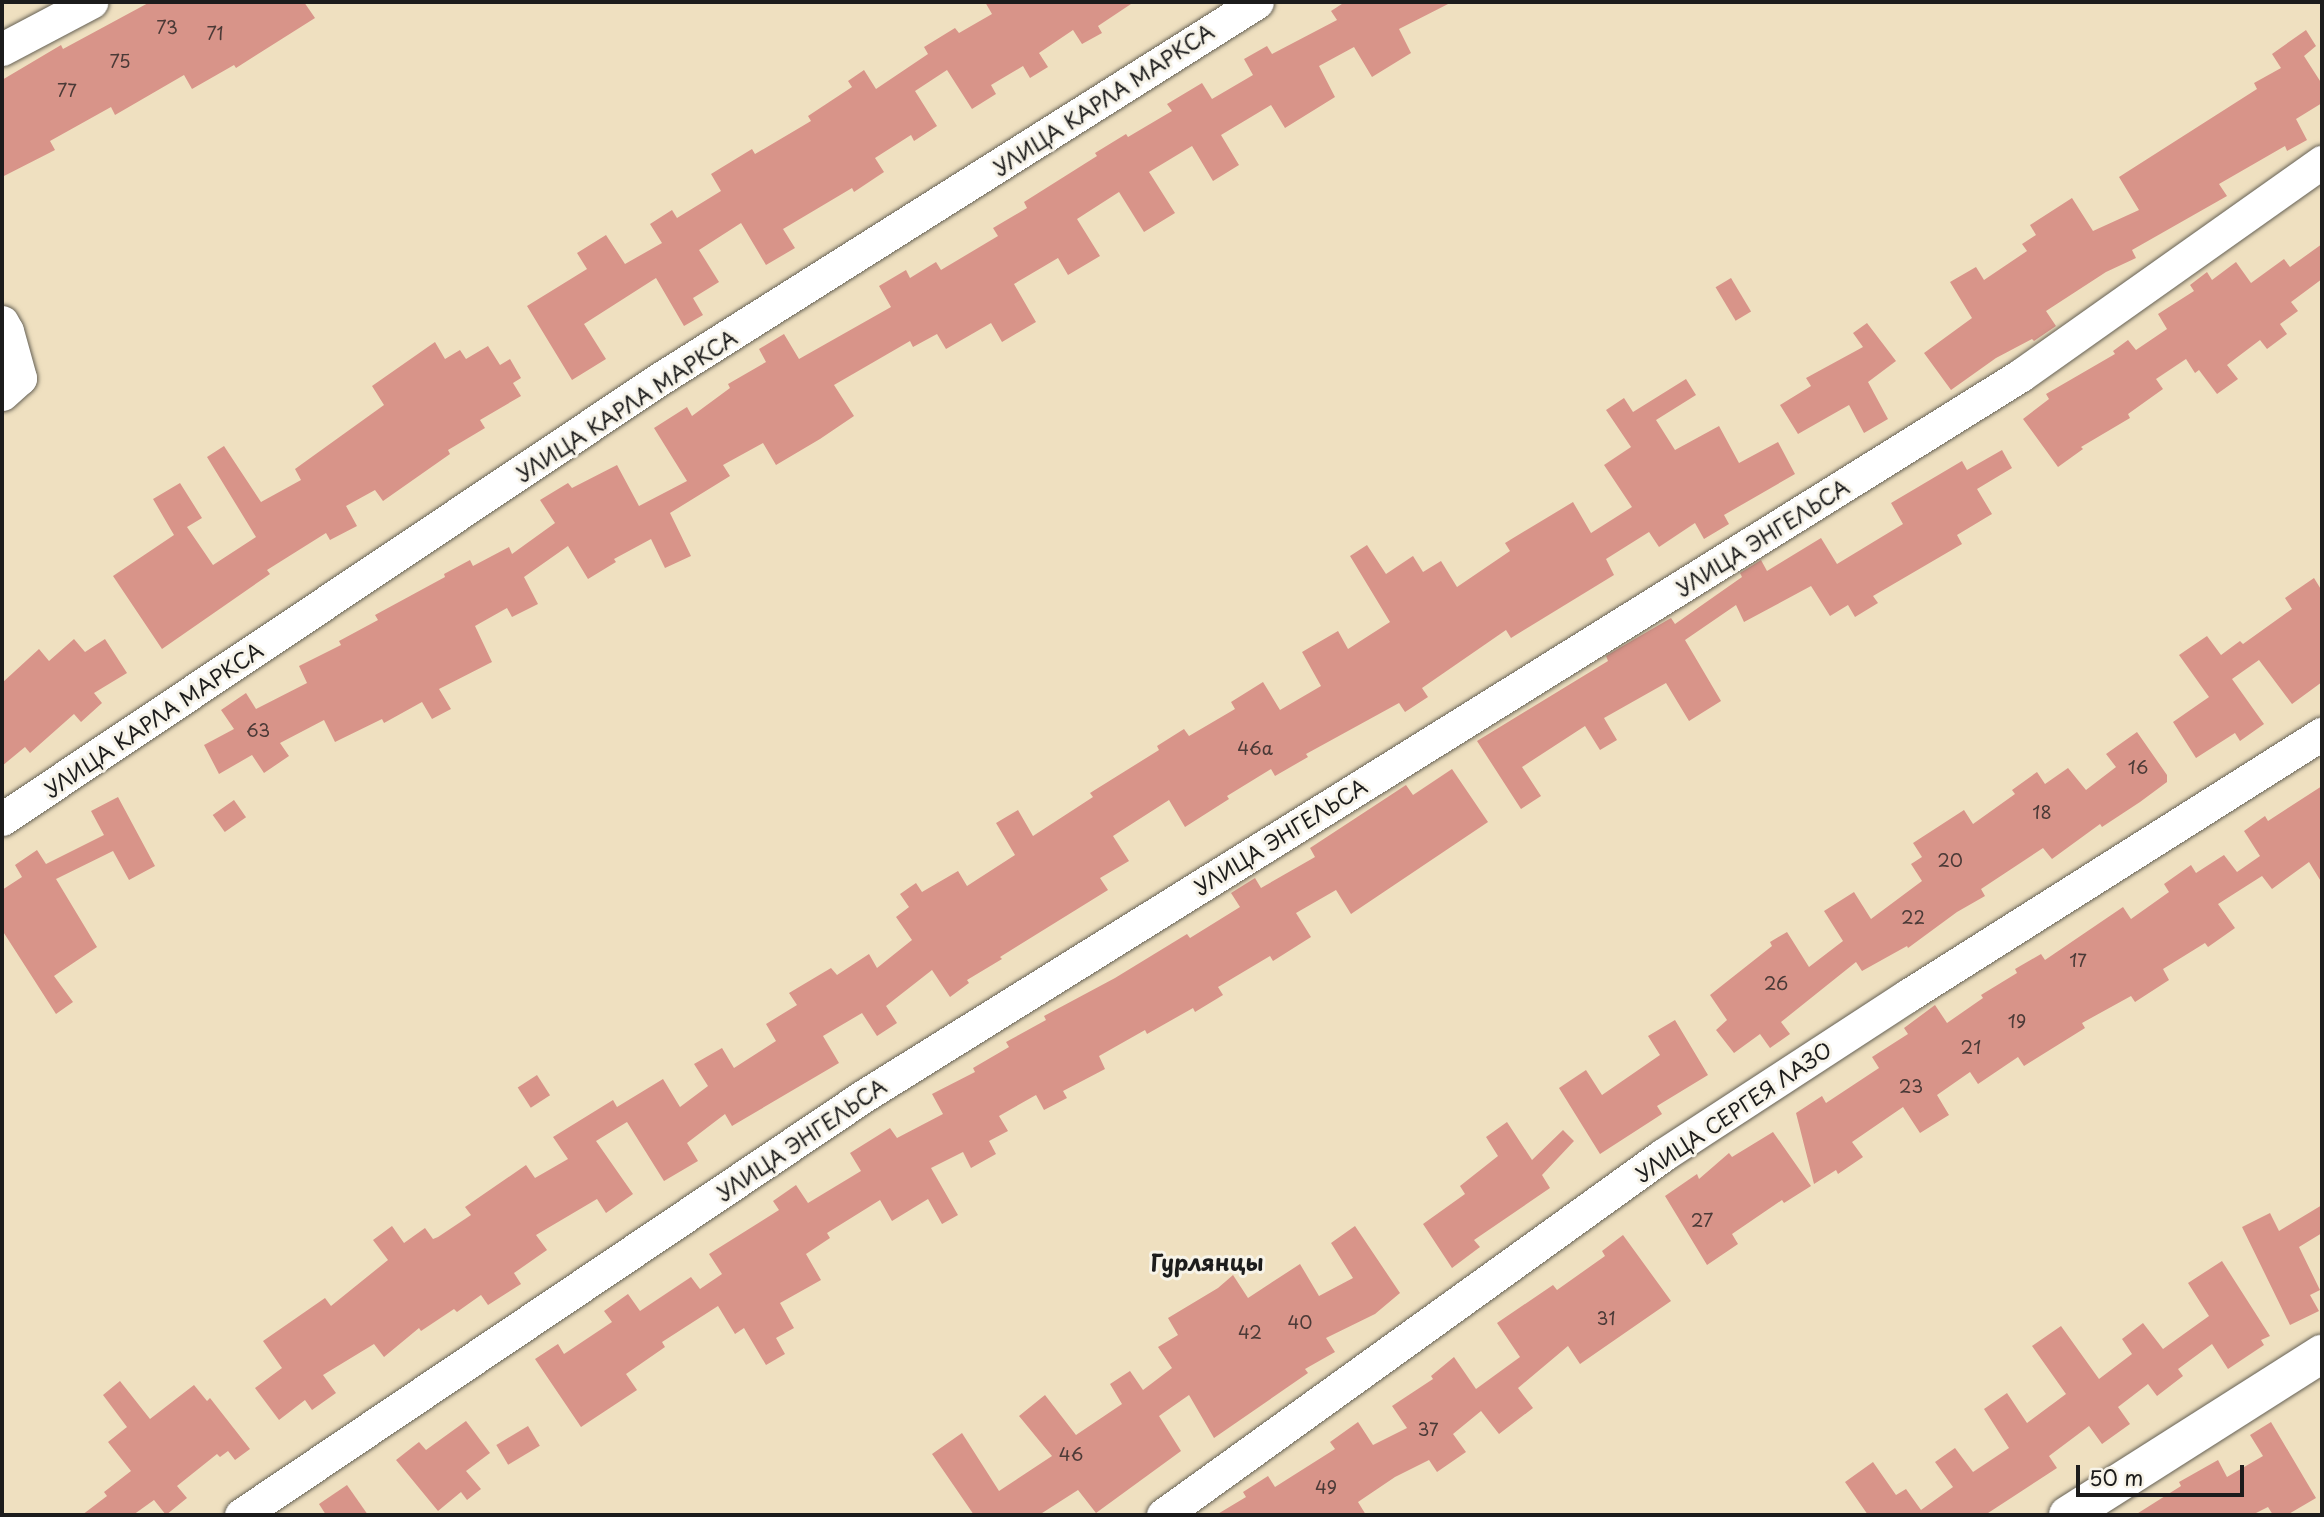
<!DOCTYPE html>
<html>
<head>
<meta charset="utf-8">
<style>
  body { margin:0 }
  #map { position:relative; width:2324px; height:1517px; overflow:hidden; background:#efe0c0; font-family:"Playpen Sans",sans-serif }
  div>[style] { position:absolute }
  .building>* { inset:0; background:#d89489; transform-origin:0 0 }
  .roads { filter:drop-shadow(0 0 2px #666155) drop-shadow(0 0 2px #666155) }
  .minor>* { height:33px; margin:-16.5px; padding:0 16.5px; transform-origin:16.5px; border-radius:16.5px; background:#fff }
  .major>* { height:38px; margin:-19px; padding:0 19px; transform-origin:19px; border-radius:19px; background:#fff }
  span { translate:-50% -50%; white-space:nowrap; text-align:center; line-height:1.15; -webkit-text-stroke:6px #f7f3e8; paint-order:stroke }
  .number-label { font-size:18px; color:#4b3a37 }
  .number-label span { -webkit-text-stroke-width:0 }
  .street-label { font-size:21px; color:#1c1c1c }
  .neighbourhood-label { font-size:23px; color:#1c1c1c; font-weight:700 }
  .frame { position:absolute; inset:0; border:4px solid #1c1c1c; pointer-events:none }
  .scale { position:absolute; left:2076px; top:1465px; width:168px; height:32px; box-sizing:border-box; border:4px solid #1c1c1c; border-top:0; padding-left:9px; font-size:21px; line-height:24px; white-space:nowrap; color:#1c1c1c; -webkit-text-stroke:5px #f7f3e8; paint-order:stroke }
</style>
</head>
<body>
<div id="map">
  <div class="building">
    <i style="clip-path:polygon(150px 2px,304px 2px,315px 18px,236px 68px,234px 65px,192px 89px,184px 75px,115px 115px,111px 107px,50px 141px,55px 150px,2px 177px,2px 80px,61px 45px,63px 49px)"></i>
    <i style="clip-path:polygon(985px 2px,1134px 2px,1098px 26px,1102px 33px,1082px 44px,1073px 30px,1039px 53px,1048px 67px,1030px 78px,1023px 66px,991px 85px,996px 94px,972px 109px,947px 70px,915px 91px,937px 126px,914px 141px,911px 135px,875px 158px,884px 172px,854px 192px,852px 188px,783px 229px,795px 248px,766px 265px,741px 223px,699px 250px,719px 282px,693px 298px,703px 315px,684px 326px,656px 278px,584px 324px,606px 359px,572px 380px,527px 306px,587px 269px,577px 253px,606px 235px,625px 264px,662px 243px,650px 224px,672px 210px,677px 218px,721px 191px,711px 174px,752px 149px,755px 154px,811px 121px,808px 116px,852px 87px,848px 81px,864px 70px,876px 89px,928px 54px,924px 47px,955px 28px,959px 33px,992px 14px)"></i>
    <i style="clip-path:polygon(1345px 2px,1452px 2px,1399px 29px,1411px 53px,1372px 77px,1354px 47px,1319px 66px,1335px 97px,1285px 128px,1271px 105px,1221px 135px,1239px 165px,1213px 181px,1192px 146px,1149px 172px,1175px 213px,1144px 232px,1119px 192px,1077px 219px,1100px 256px,1068px 275px,1058px 258px,1014px 284px,1036px 322px,1002px 342px,991px 323px,946px 349px,937px 334px,913px 347px,910px 341px,834px 385px,854px 416px,820px 439px,776px 465px,763px 443px,723px 465px,730px 476px,670px 513px,691px 556px,665px 568px,651px 539px,614px 559px,616px 562px,588px 579px,568px 546px,524px 577px,538px 604px,512px 617px,507px 608px,475px 626px,492px 662px,439px 689px,451px 709px,432px 719px,422px 702px,384px 723px,382px 719px,335px 742px,324px 720px,280px 743px,289px 756px,264px 773px,252px 755px,219px 774px,204px 745px,234px 729px,221px 710px,246px 693px,256px 709px,307px 683px,299px 666px,341px 645px,339px 641px,378px 620px,375px 615px,445px 577px,444px 574px,470px 560px,473px 566px,509px 547px,512px 554px,555px 523px,540px 500px,568px 483px,572px 488px,617px 465px,639px 506px,687px 481px,654px 428px,687px 407px,692px 416px,730px 388px,728px 384px,766px 362px,759px 349px,784px 334px,799px 359px,891px 307px,879px 286px,906px 270px,910px 278px,936px 262px,941px 270px,998px 236px,993px 228px,1027px 208px,1024px 202px,1097px 156px,1095px 153px,1126px 134px,1128px 137px,1172px 111px,1167px 104px,1202px 83px,1212px 99px,1253px 75px,1244px 59px,1267px 46px,1272px 54px,1337px 20px,1331px 11px)"></i>
    <i style="clip-path:polygon(2306px 30px,2316px 46px,2304px 56px,2322px 84px,2322px 103px,2296px 119px,2307px 140px,2287px 151px,2285px 146px,2219px 184px,2227px 196px,2132px 250px,2136px 258px,2106px 272px,2046px 311px,2056px 326px,2034px 341px,2032px 339px,1996px 358px,1951px 390px,1924px 353px,1972px 318px,1950px 282px,1976px 267px,1984px 280px,2027px 251px,2022px 244px,2036px 235px,2030px 225px,2072px 198px,2093px 231px,2139px 210px,2119px 177px,2257px 89px,2254px 83px,2281px 68px,2272px 54px)"></i>
    <i style="clip-path:polygon(2322px 244px,2322px 279px,2291px 302px,2298px 311px,2280px 324px,2287px 334px,2267px 349px,2260px 340px,2227px 365px,2238px 379px,2217px 394px,2199px 370px,2195px 373px,2186px 359px,2156px 379px,2163px 389px,2128px 414px,2130px 418px,2081px 447px,2083px 449px,2058px 467px,2023px 419px,2049px 399px,2046px 394px,2115px 354px,2113px 351px,2128px 340px,2136px 350px,2167px 329px,2158px 314px,2194px 291px,2190px 285px,2207px 272px,2212px 280px,2236px 262px,2251px 283px,2284px 259px,2290px 267px)"></i>
    <i style="left:1731px;top:278px;width:39px;height:18px;rotate:59deg"></i>
    <i style="clip-path:polygon(1867px 323px,1896px 361px,1868px 382px,1888px 419px,1864px 433px,1849px 405px,1798px 434px,1780px 405px,1811px 386px,1806px 378px,1863px 347px,1853px 333px)"></i>
    <i style="clip-path:polygon(435px 342px,445px 359px,460px 350px,466px 359px,488px 346px,500px 365px,510px 359px,521px 378px,513px 383px,521px 396px,480px 420px,485px 428px,448px 450px,450px 454px,383px 501px,375px 490px,346px 506px,357px 526px,330px 540px,326px 533px,267px 570px,270px 574px,162px 649px,113px 576px,174px 535px,153px 499px,180px 483px,202px 518px,187px 527px,213px 565px,256px 537px,207px 457px,224px 446px,261px 502px,301px 480px,295px 469px,384px 405px,372px 386px)"></i>
    <i style="clip-path:polygon(1686px 379px,1696px 395px,1656px 420px,1675px 450px,1719px 426px,1739px 463px,1778px 442px,1795px 474px,1724px 515px,1729px 524px,1704px 539px,1695px 523px,1659px 547px,1649px 532px,1606px 559px,1614px 575px,1511px 638px,1506px 630px,1422px 688px,1428px 697px,1405px 712px,1399px 703px,1306px 754px,1308px 757px,1275px 776px,1271px 769px,1227px 796px,1229px 799px,1185px 827px,1169px 800px,1113px 836px,1129px 861px,1100px 878px,1108px 890px,1000px 957px,1002px 959px,967px 980px,969px 983px,950px 997px,932px 970px,886px 1006px,897px 1023px,877px 1036px,862px 1013px,823px 1036px,839px 1063px,732px 1126px,725px 1114px,687px 1143px,698px 1161px,664px 1181px,627px 1122px,596px 1141px,633px 1194px,606px 1213px,597px 1199px,536px 1235px,547px 1250px,514px 1273px,521px 1284px,488px 1305px,481px 1295px,457px 1312px,454px 1309px,421px 1331px,419px 1328px,384px 1357px,374px 1344px,323px 1375px,336px 1393px,312px 1410px,305px 1400px,279px 1420px,255px 1388px,282px 1368px,263px 1341px,325px 1298px,331px 1306px,388px 1260px,373px 1240px,392px 1226px,404px 1243px,425px 1228px,433px 1239px,438px 1237px,471px 1215px,465px 1207px,526px 1165px,535px 1178px,568px 1159px,553px 1137px,613px 1100px,617px 1107px,663px 1079px,680px 1107px,708px 1086px,694px 1064px,722px 1048px,734px 1068px,776px 1041px,766px 1024px,797px 1005px,789px 993px,831px 968px,837px 975px,869px 954px,877px 968px,912px 940px,896px 917px,909px 907px,900px 894px,916px 883px,922px 892px,958px 871px,967px 886px,1015px 855px,996px 823px,1018px 810px,1033px 836px,1093px 797px,1090px 793px,1159px 750px,1157px 746px,1184px 729px,1189px 736px,1235px 709px,1231px 702px,1263px 682px,1280px 710px,1321px 686px,1302px 652px,1338px 631px,1348px 649px,1390px 622px,1350px 556px,1367px 545px,1386px 574px,1413px 556px,1423px 572px,1441px 561px,1457px 587px,1510px 551px,1505px 543px,1573px 502px,1591px 533px,1632px 507px,1604px 465px,1631px 447px,1606px 410px,1624px 398px,1633px 412px)"></i>
    <i style="clip-path:polygon(2002px 450px,2012px 468px,1977px 489px,1992px 514px,1957px 535px,1962px 544px,1873px 596px,1878px 603px,1855px 617px,1848px 605px,1830px 616px,1811px 586px,1744px 622px,1736px 605px,1685px 640px,1721px 701px,1689px 721px,1666px 683px,1604px 718px,1617px 740px,1600px 750px,1585px 726px,1522px 767px,1541px 796px,1521px 809px,1477px 741px,1608px 661px,1606px 656px,1621px 647px,1671px 618px,1675px 624px,1742px 577px,1740px 573px,1761px 560px,1767px 571px,1821px 538px,1837px 564px,1903px 524px,1891px 503px,1962px 461px,1967px 470px)"></i>
    <i style="clip-path:polygon(2314px 578px,2322px 591px,2322px 682px,2292px 704px,2259px 660px,2232px 679px,2264px 724px,2240px 741px,2235px 733px,2196px 758px,2173px 722px,2209px 697px,2179px 655px,2207px 636px,2221px 655px,2240px 641px,2243px 644px,2292px 609px,2285px 598px)"></i>
    <i style="clip-path:polygon(74px 639px,85px 652px,105px 639px,127px 673px,94px 693px,102px 703px,81px 722px,74px 714px,30px 753px,25px 747px,2px 766px,2px 683px,39px 649px,49px 661px)"></i>
    <i style="clip-path:polygon(2137px 732px,2167px 775px,2167px 782px,2140px 802px,2102px 827px,2100px 824px,2052px 859px,2043px 848px,1981px 889px,1985px 896px,1957px 912px,1908px 948px,1907px 946px,1862px 971px,1856px 962px,1781px 1022px,1790px 1034px,1770px 1048px,1760px 1034px,1734px 1053px,1716px 1030px,1727px 1020px,1710px 995px,1772px 946px,1770px 942px,1787px 932px,1809px 967px,1843px 941px,1824px 911px,1854px 892px,1871px 919px,1922px 881px,1911px 864px,1922px 857px,1913px 843px,1964px 810px,1973px 824px,2015px 794px,2012px 790px,2037px 772px,2045px 784px,2068px 768px,2086px 790px,2116px 767px,2106px 754px)"></i>
    <i style="clip-path:polygon(1452px 769px,1488px 822px,1351px 914px,1336px 890px,1296px 913px,1311px 937px,1273px 961px,1270px 956px,1218px 987px,1223px 995px,1195px 1012px,1193px 1008px,1147px 1034px,1145px 1030px,1099px 1056px,1105px 1069px,1063px 1091px,1067px 1098px,1044px 1110px,1036px 1095px,999px 1116px,1008px 1131px,989px 1141px,996px 1154px,971px 1168px,963px 1152px,931px 1168px,958px 1215px,942px 1224px,928px 1199px,892px 1221px,880px 1200px,827px 1233px,830px 1238px,806px 1254px,821px 1280px,780px 1303px,794px 1328px,776px 1338px,785px 1354px,766px 1365px,744px 1328px,735px 1334px,718px 1306px,662px 1342px,665px 1347px,626px 1374px,637px 1390px,581px 1427px,535px 1359px,558px 1344px,564px 1354px,612px 1322px,604px 1311px,628px 1294px,640px 1311px,691px 1277px,700px 1289px,722px 1274px,709px 1254px,779px 1210px,773px 1201px,796px 1185px,808px 1203px,861px 1171px,850px 1153px,890px 1128px,897px 1138px,943px 1114px,932px 1094px,975px 1072px,973px 1068px,1009px 1047px,1006px 1042px,1046px 1020px,1044px 1016px,1115px 978px,1187px 934px,1190px 938px,1240px 907px,1231px 893px,1255px 878px,1261px 888px,1315px 857px,1310px 848px,1406px 785px,1413px 795px)"></i>
    <i style="clip-path:polygon(2322px 786px,2322px 883px,2309px 862px,2272px 889px,2262px 876px,2218px 904px,2235px 928px,2208px 947px,2205px 943px,2163px 969px,2169px 980px,2135px 1002px,2131px 996px,2082px 1023px,2085px 1028px,2024px 1066px,2018px 1057px,1978px 1084px,1970px 1072px,1937px 1095px,1949px 1115px,1920px 1133px,1903px 1107px,1852px 1142px,1863px 1157px,1838px 1174px,1836px 1170px,1814px 1184px,1796px 1113px,1822px 1096px,1826px 1103px,1879px 1068px,1872px 1057px,1908px 1034px,1904px 1028px,1935px 1005px,1947px 1023px,1983px 998px,1981px 995px,2017px 973px,2015px 969px,2041px 954px,2045px 960px,2123px 907px,2131px 919px,2169px 892px,2164px 884px,2191px 865px,2196px 873px,2224px 855px,2237px 872px,2260px 856px,2244px 831px,2265px 816px,2268px 821px)"></i>
    <i style="clip-path:polygon(118px 797px,155px 866px,129px 880px,113px 851px,56px 879px,97px 947px,54px 976px,73px 1002px,56px 1014px,2px 930px,2px 890px,22px 877px,15px 865px,37px 850px,46px 864px,104px 835px,91px 811px)"></i>
    <i style="left:234px;top:800px;width:21px;height:26px;rotate:55deg"></i>
    <i style="clip-path:polygon(1675px 1020px,1708px 1075px,1657px 1106px,1662px 1114px,1600px 1154px,1559px 1088px,1586px 1070px,1602px 1095px,1660px 1055px,1648px 1036px)"></i>
    <i style="left:537px;top:1075px;width:24px;height:23px;rotate:57deg"></i>
    <i style="clip-path:polygon(1507px 1122px,1532px 1160px,1563px 1130px,1574px 1141px,1542px 1175px,1550px 1188px,1474px 1240px,1480px 1247px,1452px 1268px,1423px 1224px,1465px 1194px,1460px 1186px,1498px 1156px,1486px 1137px)"></i>
    <i style="clip-path:polygon(1773px 1132px,1811px 1186px,1784px 1203px,1782px 1200px,1732px 1234px,1738px 1244px,1707px 1265px,1665px 1196px,1697px 1174px,1699px 1179px,1729px 1153px,1732px 1157px)"></i>
    <i style="clip-path:polygon(2322px 1205px,2322px 1233px,2299px 1247px,2320px 1290px,2310px 1295px,2319px 1311px,2290px 1325px,2242px 1227px,2270px 1213px,2279px 1231px)"></i>
    <i style="clip-path:polygon(1355px 1226px,1400px 1293px,1375px 1314px,1326px 1338px,1335px 1352px,1305px 1369px,1308px 1373px,1214px 1438px,1189px 1395px,1159px 1416px,1181px 1451px,1096px 1513px,1078px 1490px,1039px 1515px,974px 1515px,932px 1454px,962px 1433px,999px 1491px,1052px 1456px,1019px 1416px,1045px 1395px,1076px 1435px,1122px 1404px,1110px 1384px,1130px 1371px,1143px 1390px,1172px 1368px,1158px 1347px,1178px 1335px,1168px 1318px,1218px 1288px,1233px 1275px,1248px 1298px,1300px 1264px,1319px 1296px,1353px 1278px,1331px 1243px)"></i>
    <i style="clip-path:polygon(1623px 1235px,1671px 1301px,1580px 1364px,1568px 1346px,1518px 1388px,1533px 1408px,1499px 1434px,1481px 1411px,1453px 1434px,1466px 1452px,1437px 1472px,1429px 1460px,1395px 1477px,1358px 1502px,1366px 1515px,1216px 1515px,1246px 1497px,1243px 1492px,1268px 1476px,1275px 1487px,1335px 1449px,1330px 1442px,1358px 1422px,1373px 1445px,1407px 1428px,1392px 1406px,1433px 1379px,1431px 1376px,1454px 1357px,1476px 1389px,1520px 1357px,1497px 1323px,1553px 1285px,1557px 1290px,1605px 1256px,1602px 1251px)"></i>
    <i style="clip-path:polygon(2222px 1261px,2270px 1336px,2261px 1340px,2264px 1345px,2228px 1369px,2212px 1344px,2178px 1369px,2183px 1376px,2157px 1396px,2148px 1384px,2118px 1407px,2130px 1424px,2102px 1444px,2089px 1426px,2049px 1456px,2057px 1468px,1985px 1515px,1868px 1515px,1845px 1482px,1873px 1462px,1896px 1495px,1906px 1489px,1921px 1510px,1953px 1487px,1935px 1462px,1955px 1448px,1973px 1472px,2009px 1448px,1984px 1409px,2007px 1393px,2027px 1423px,2066px 1394px,2032px 1346px,2061px 1326px,2099px 1379px,2132px 1354px,2122px 1339px,2143px 1323px,2163px 1349px,2209px 1316px,2188px 1283px)"></i>
    <i style="clip-path:polygon(120px 1381px,150px 1419px,194px 1385px,207px 1401px,210px 1398px,250px 1449px,235px 1460px,228px 1451px,220px 1457px,217px 1454px,177px 1486px,187px 1498px,166px 1515px,154px 1500px,133px 1515px,82px 1515px,107px 1496px,104px 1492px,131px 1471px,108px 1442px,127px 1427px,103px 1395px)"></i>
    <i style="clip-path:polygon(466px 1421px,490px 1453px,466px 1471px,481px 1489px,467px 1500px,461px 1492px,438px 1511px,396px 1460px,419px 1442px,426px 1450px)"></i>
    <i style="clip-path:polygon(2271px 1422px,2316px 1498px,2287px 1515px,2273px 1515px,2268px 1507px,2252px 1515px,2135px 1515px,2181px 1486px,2179px 1482px,2218px 1460px,2227px 1477px,2263px 1456px,2250px 1435px)"></i>
    <i style="left:528px;top:1426px;width:23px;height:37px;rotate:59deg"></i>
    <i style="clip-path:polygon(347px 1485px,368px 1515px,326px 1515px,319px 1504px)"></i>
  </div>
  <div class="roads">
    <div class="minor">
      <i style="left:2px;top:49px;width:101px;rotate:-27.8deg"></i>
      <i style="left:2px;top:322px;width:10px;rotate:61deg"></i>
      <i style="left:7px;top:331px;width:49px;rotate:74.5deg"></i>
      <i style="left:20px;top:378px;width:24px;rotate:138deg"></i>
      <i style="left:2px;top:819px;width:789px;rotate:-33.79deg"></i>
      <i style="left:658px;top:380px;width:708px;rotate:-32.25deg"></i>
      <i style="left:241px;top:1515px;width:749px;rotate:-33.94deg"></i>
      <i style="left:862px;top:1097px;width:1365px;rotate:-31.92deg"></i>
      <i style="left:2021px;top:375px;width:369px;rotate:-35.3deg"></i>
      <i style="left:1163px;top:1515px;width:616px;rotate:-35.75deg"></i>
      <i style="left:1663px;top:1155px;width:291px;rotate:-33.1deg"></i>
      <i style="left:1907px;top:996px;width:491px;rotate:-32.3deg"></i>
    </div>
    <div class="major">
      <i style="left:2068px;top:1515px;width:301px;rotate:-32.4deg"></i>
    </div>
  </div>
  <div class="number-label">
    <span style="left:167px;top:27px">73</span>
    <span style="left:215px;top:33px">71</span>
    <span style="left:120px;top:61px">75</span>
    <span style="left:67px;top:90px">77</span>
    <span style="left:258px;top:730px">63</span>
    <span style="left:1255px;top:748px">46а</span>
    <span style="left:2138px;top:767px">16</span>
    <span style="left:2042px;top:812px">18</span>
    <span style="left:1950px;top:860px">20</span>
    <span style="left:1913px;top:917px">22</span>
    <span style="left:2078px;top:960px">17</span>
    <span style="left:1776px;top:983px">26</span>
    <span style="left:2017px;top:1021px">19</span>
    <span style="left:1971px;top:1047px">21</span>
    <span style="left:1911px;top:1086px">23</span>
    <span style="left:1702px;top:1220px">27</span>
    <span style="left:1606px;top:1318px">31</span>
    <span style="left:1300px;top:1322px">40</span>
    <span style="left:1250px;top:1332px">42</span>
    <span style="left:1428px;top:1429px">37</span>
    <span style="left:1071px;top:1454px">46</span>
    <span style="left:1326px;top:1487px">49</span>
  </div>
  <div class="street-label">
    <span style="left:1103px;top:99px;rotate:-33deg">УЛИЦА КАРЛА МАРКСА</span>
    <span style="left:626px;top:405px;rotate:-33deg">УЛИЦА КАРЛА МАРКСА</span>
    <span style="left:1762px;top:537px;rotate:-32deg">УЛИЦА ЭНГЕЛЬСА</span>
    <span style="left:153px;top:719px;rotate:-34deg">УЛИЦА КАРЛА МАРКСА</span>
    <span style="left:1280px;top:836px;rotate:-32deg">УЛИЦА ЭНГЕЛЬСА</span>
    <span style="left:1733px;top:1111px;rotate:-34deg">УЛИЦА СЕРГЕЯ ЛАЗО</span>
    <span style="left:801px;top:1139px;rotate:-34deg">УЛИЦА ЭНГЕЛЬСА</span>
  </div>
  <div class="neighbourhood-label">
    <span style="left:1207px;top:1262px">Гурлянцы</span>
  </div>
  <div class="frame"></div>
  <div class="scale">50 m</div>
</div>
</body>
</html>
